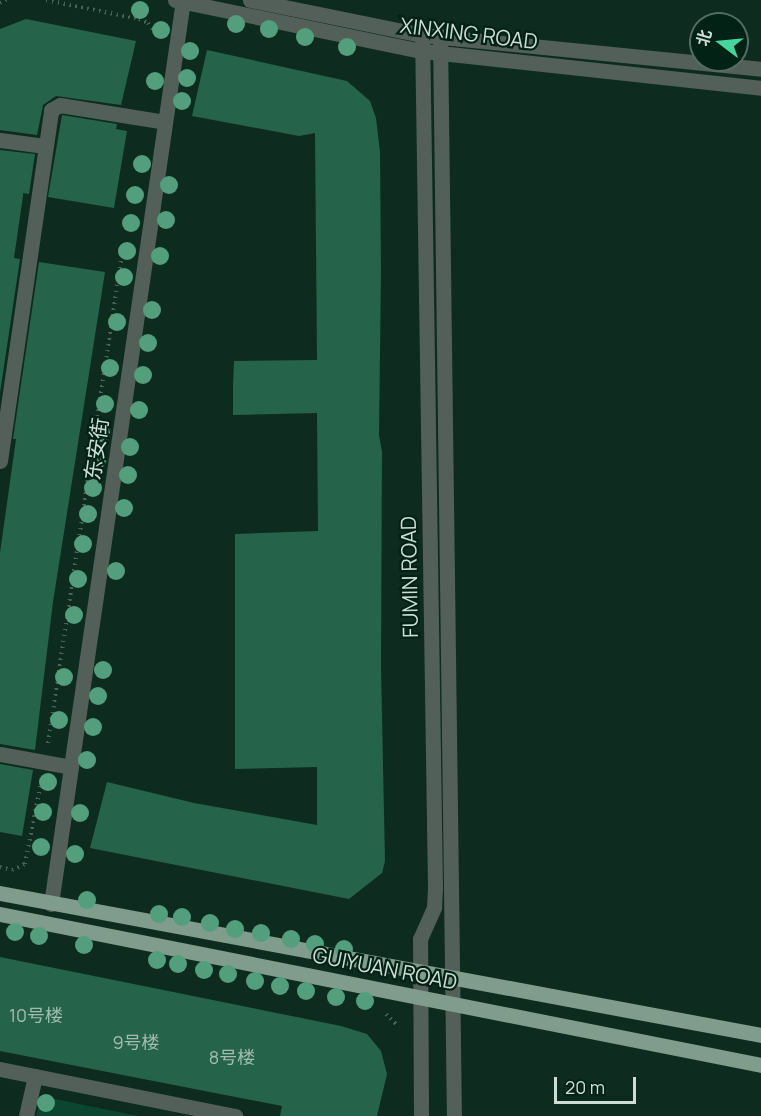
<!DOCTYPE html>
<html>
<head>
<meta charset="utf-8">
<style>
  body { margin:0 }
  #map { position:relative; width:761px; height:1116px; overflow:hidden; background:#0d2c1f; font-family:Manrope,"Noto Sans SC",sans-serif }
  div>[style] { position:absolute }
  .green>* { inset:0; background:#0c4631 }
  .building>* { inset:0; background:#25634a }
  .path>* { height:4px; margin-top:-2px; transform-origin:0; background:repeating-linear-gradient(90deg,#486357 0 1.5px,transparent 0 6px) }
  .minor>* { height:15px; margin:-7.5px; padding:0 7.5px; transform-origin:7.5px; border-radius:7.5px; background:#53605a }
  .major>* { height:15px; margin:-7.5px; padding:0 7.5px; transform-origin:7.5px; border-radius:7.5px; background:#809c8d }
  .trees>* { width:18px; height:18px; margin:-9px; border-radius:50%; background:#529e7d }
  span { translate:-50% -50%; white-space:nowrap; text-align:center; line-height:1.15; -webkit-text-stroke:4.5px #032216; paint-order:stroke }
  .number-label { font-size:18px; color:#a2beb2 }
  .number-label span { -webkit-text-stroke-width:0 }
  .street-label { font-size:21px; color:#ccddd4 }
  .north { position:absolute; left:689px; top:12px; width:60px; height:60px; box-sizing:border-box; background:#032216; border:2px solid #536d62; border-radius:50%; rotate:286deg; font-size:16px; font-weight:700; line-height:24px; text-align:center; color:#ccddd4 }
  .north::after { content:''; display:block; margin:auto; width:21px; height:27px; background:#48d49d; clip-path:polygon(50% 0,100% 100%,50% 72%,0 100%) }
  .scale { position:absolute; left:554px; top:1077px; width:82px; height:27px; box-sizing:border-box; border:3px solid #ccddd4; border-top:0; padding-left:8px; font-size:18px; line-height:21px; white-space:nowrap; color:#ccddd4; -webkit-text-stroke:4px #032216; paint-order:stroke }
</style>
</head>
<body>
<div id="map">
  <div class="green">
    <i style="clip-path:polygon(42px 1097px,45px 1097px,138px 1116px,36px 1116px)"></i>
  </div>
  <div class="building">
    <i style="clip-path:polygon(26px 19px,136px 41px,121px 105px,56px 96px,43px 105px,37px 135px,0 130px,0 29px)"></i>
    <i style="clip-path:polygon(207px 50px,347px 81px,370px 101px,376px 118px,380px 152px,381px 271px,379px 435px,382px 452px,381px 667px,385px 861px,382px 873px,349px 899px,90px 848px,107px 782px,194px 803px,317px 825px,317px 767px,235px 769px,235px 534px,318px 531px,317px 413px,233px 415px,233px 386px,234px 361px,317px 360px,315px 133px,299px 136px,192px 116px)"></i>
    <i style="clip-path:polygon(62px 115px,117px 124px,116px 129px,127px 131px,114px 208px,48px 197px)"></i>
    <i style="clip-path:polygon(0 150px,35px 154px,29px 194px,23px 193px,23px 196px,14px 258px,20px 259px,0 393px)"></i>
    <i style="clip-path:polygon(39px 262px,105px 272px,53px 602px,35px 750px,0 744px,0 553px,16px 439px,13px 439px)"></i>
    <i style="clip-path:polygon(0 764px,33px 770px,22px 836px,0 832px)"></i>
    <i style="clip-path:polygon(0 957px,341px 1026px,367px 1034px,381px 1051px,387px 1074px,377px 1116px,280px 1116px,282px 1106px,0 1051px)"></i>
  </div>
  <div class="path">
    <i style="left:46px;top:0;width:95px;rotate:11.5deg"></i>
    <i style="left:139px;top:19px;width:10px;rotate:24deg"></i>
    <i style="left:148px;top:23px;width:14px;rotate:54deg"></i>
    <i style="left:0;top:3px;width:7px;rotate:-27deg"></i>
    <i style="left:48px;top:743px;width:494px;rotate:-81.4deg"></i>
    <i style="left:0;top:867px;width:12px;rotate:14deg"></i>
    <i style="left:12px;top:870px;width:14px;rotate:-25deg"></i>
    <i style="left:25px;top:864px;width:84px;rotate:-79deg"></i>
    <i style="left:386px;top:1014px;width:18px;rotate:45deg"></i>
  </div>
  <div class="minor">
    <i style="left:175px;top:0;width:252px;rotate:11.7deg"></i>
    <i style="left:422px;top:51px;width:341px;rotate:6.2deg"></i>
    <i style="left:250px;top:0;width:176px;rotate:11.5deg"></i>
    <i style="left:422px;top:35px;width:341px;rotate:5.7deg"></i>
    <i style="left:440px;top:36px;width:1080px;rotate:89.26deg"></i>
    <i style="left:0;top:140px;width:45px;rotate:7.6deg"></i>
    <i style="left:0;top:461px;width:355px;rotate:-81.7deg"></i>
    <i style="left:51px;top:110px;width:10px;rotate:-29deg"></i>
    <i style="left:60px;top:105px;width:106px;rotate:9.2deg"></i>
    <i style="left:0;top:754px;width:72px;rotate:10.4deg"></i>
    <i style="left:51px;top:904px;width:914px;rotate:-81.69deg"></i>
    <i style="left:0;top:1069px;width:240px;rotate:11.3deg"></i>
    <i style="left:26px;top:1116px;width:41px;rotate:-77.3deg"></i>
    <i style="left:421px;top:1116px;width:177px;rotate:-90.3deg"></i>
    <i style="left:420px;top:939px;width:35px;rotate:-66deg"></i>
    <i style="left:434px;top:907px;width:20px;rotate:-87deg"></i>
    <i style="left:435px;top:887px;width:852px;rotate:-90.87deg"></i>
  </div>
  <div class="major">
    <i style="left:0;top:893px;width:774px;rotate:10.57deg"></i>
    <i style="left:0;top:914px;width:776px;rotate:11.22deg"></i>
  </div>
  <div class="trees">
    <i style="left:140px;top:10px"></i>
    <i style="left:236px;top:24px"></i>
    <i style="left:269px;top:29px"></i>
    <i style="left:161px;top:30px"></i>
    <i style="left:305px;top:37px"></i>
    <i style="left:347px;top:47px"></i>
    <i style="left:190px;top:51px"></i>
    <i style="left:187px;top:78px"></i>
    <i style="left:155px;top:81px"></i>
    <i style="left:182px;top:101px"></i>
    <i style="left:142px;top:164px"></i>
    <i style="left:169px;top:185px"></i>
    <i style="left:135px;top:195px"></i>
    <i style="left:166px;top:220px"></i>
    <i style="left:131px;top:223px"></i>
    <i style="left:127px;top:251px"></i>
    <i style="left:160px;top:256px"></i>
    <i style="left:124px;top:277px"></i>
    <i style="left:152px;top:310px"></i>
    <i style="left:117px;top:322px"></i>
    <i style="left:148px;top:343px"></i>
    <i style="left:110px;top:368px"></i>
    <i style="left:143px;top:375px"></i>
    <i style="left:105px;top:404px"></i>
    <i style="left:139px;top:410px"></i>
    <i style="left:101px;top:433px"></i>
    <i style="left:130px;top:447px"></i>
    <i style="left:97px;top:460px"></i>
    <i style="left:128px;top:475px"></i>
    <i style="left:93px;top:488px"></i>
    <i style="left:124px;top:508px"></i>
    <i style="left:88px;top:514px"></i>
    <i style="left:83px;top:544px"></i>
    <i style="left:116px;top:571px"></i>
    <i style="left:78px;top:579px"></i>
    <i style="left:74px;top:615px"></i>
    <i style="left:103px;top:670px"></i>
    <i style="left:64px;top:677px"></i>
    <i style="left:98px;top:696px"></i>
    <i style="left:59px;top:720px"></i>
    <i style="left:93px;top:727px"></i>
    <i style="left:87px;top:760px"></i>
    <i style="left:48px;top:782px"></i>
    <i style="left:43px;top:812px"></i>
    <i style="left:80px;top:813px"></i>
    <i style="left:41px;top:847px"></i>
    <i style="left:75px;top:854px"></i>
    <i style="left:87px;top:900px"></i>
    <i style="left:159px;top:914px"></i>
    <i style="left:182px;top:917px"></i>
    <i style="left:210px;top:923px"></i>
    <i style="left:235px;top:929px"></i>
    <i style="left:15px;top:932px"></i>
    <i style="left:261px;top:933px"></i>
    <i style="left:39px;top:936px"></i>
    <i style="left:291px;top:939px"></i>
    <i style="left:315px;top:944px"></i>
    <i style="left:84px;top:945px"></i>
    <i style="left:344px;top:949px"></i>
    <i style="left:157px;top:960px"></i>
    <i style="left:178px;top:964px"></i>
    <i style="left:204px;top:970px"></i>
    <i style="left:228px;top:974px"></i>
    <i style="left:255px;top:981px"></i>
    <i style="left:280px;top:986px"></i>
    <i style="left:306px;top:991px"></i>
    <i style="left:336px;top:997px"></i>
    <i style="left:365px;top:1001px"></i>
    <i style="left:46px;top:1103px"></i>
  </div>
  <div class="number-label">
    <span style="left:36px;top:1015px">10号楼</span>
    <span style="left:136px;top:1042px">9号楼</span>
    <span style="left:232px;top:1057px">8号楼</span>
  </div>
  <div class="street-label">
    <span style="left:469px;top:33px;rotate:7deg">XINXING ROAD</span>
    <span style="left:96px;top:449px;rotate:-82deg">东安街</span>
    <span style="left:409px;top:577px;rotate:-91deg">FUMIN ROAD</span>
    <span style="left:385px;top:968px;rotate:11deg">GUIYUAN ROAD</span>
  </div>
  <div class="north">北</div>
  <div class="scale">20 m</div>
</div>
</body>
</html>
